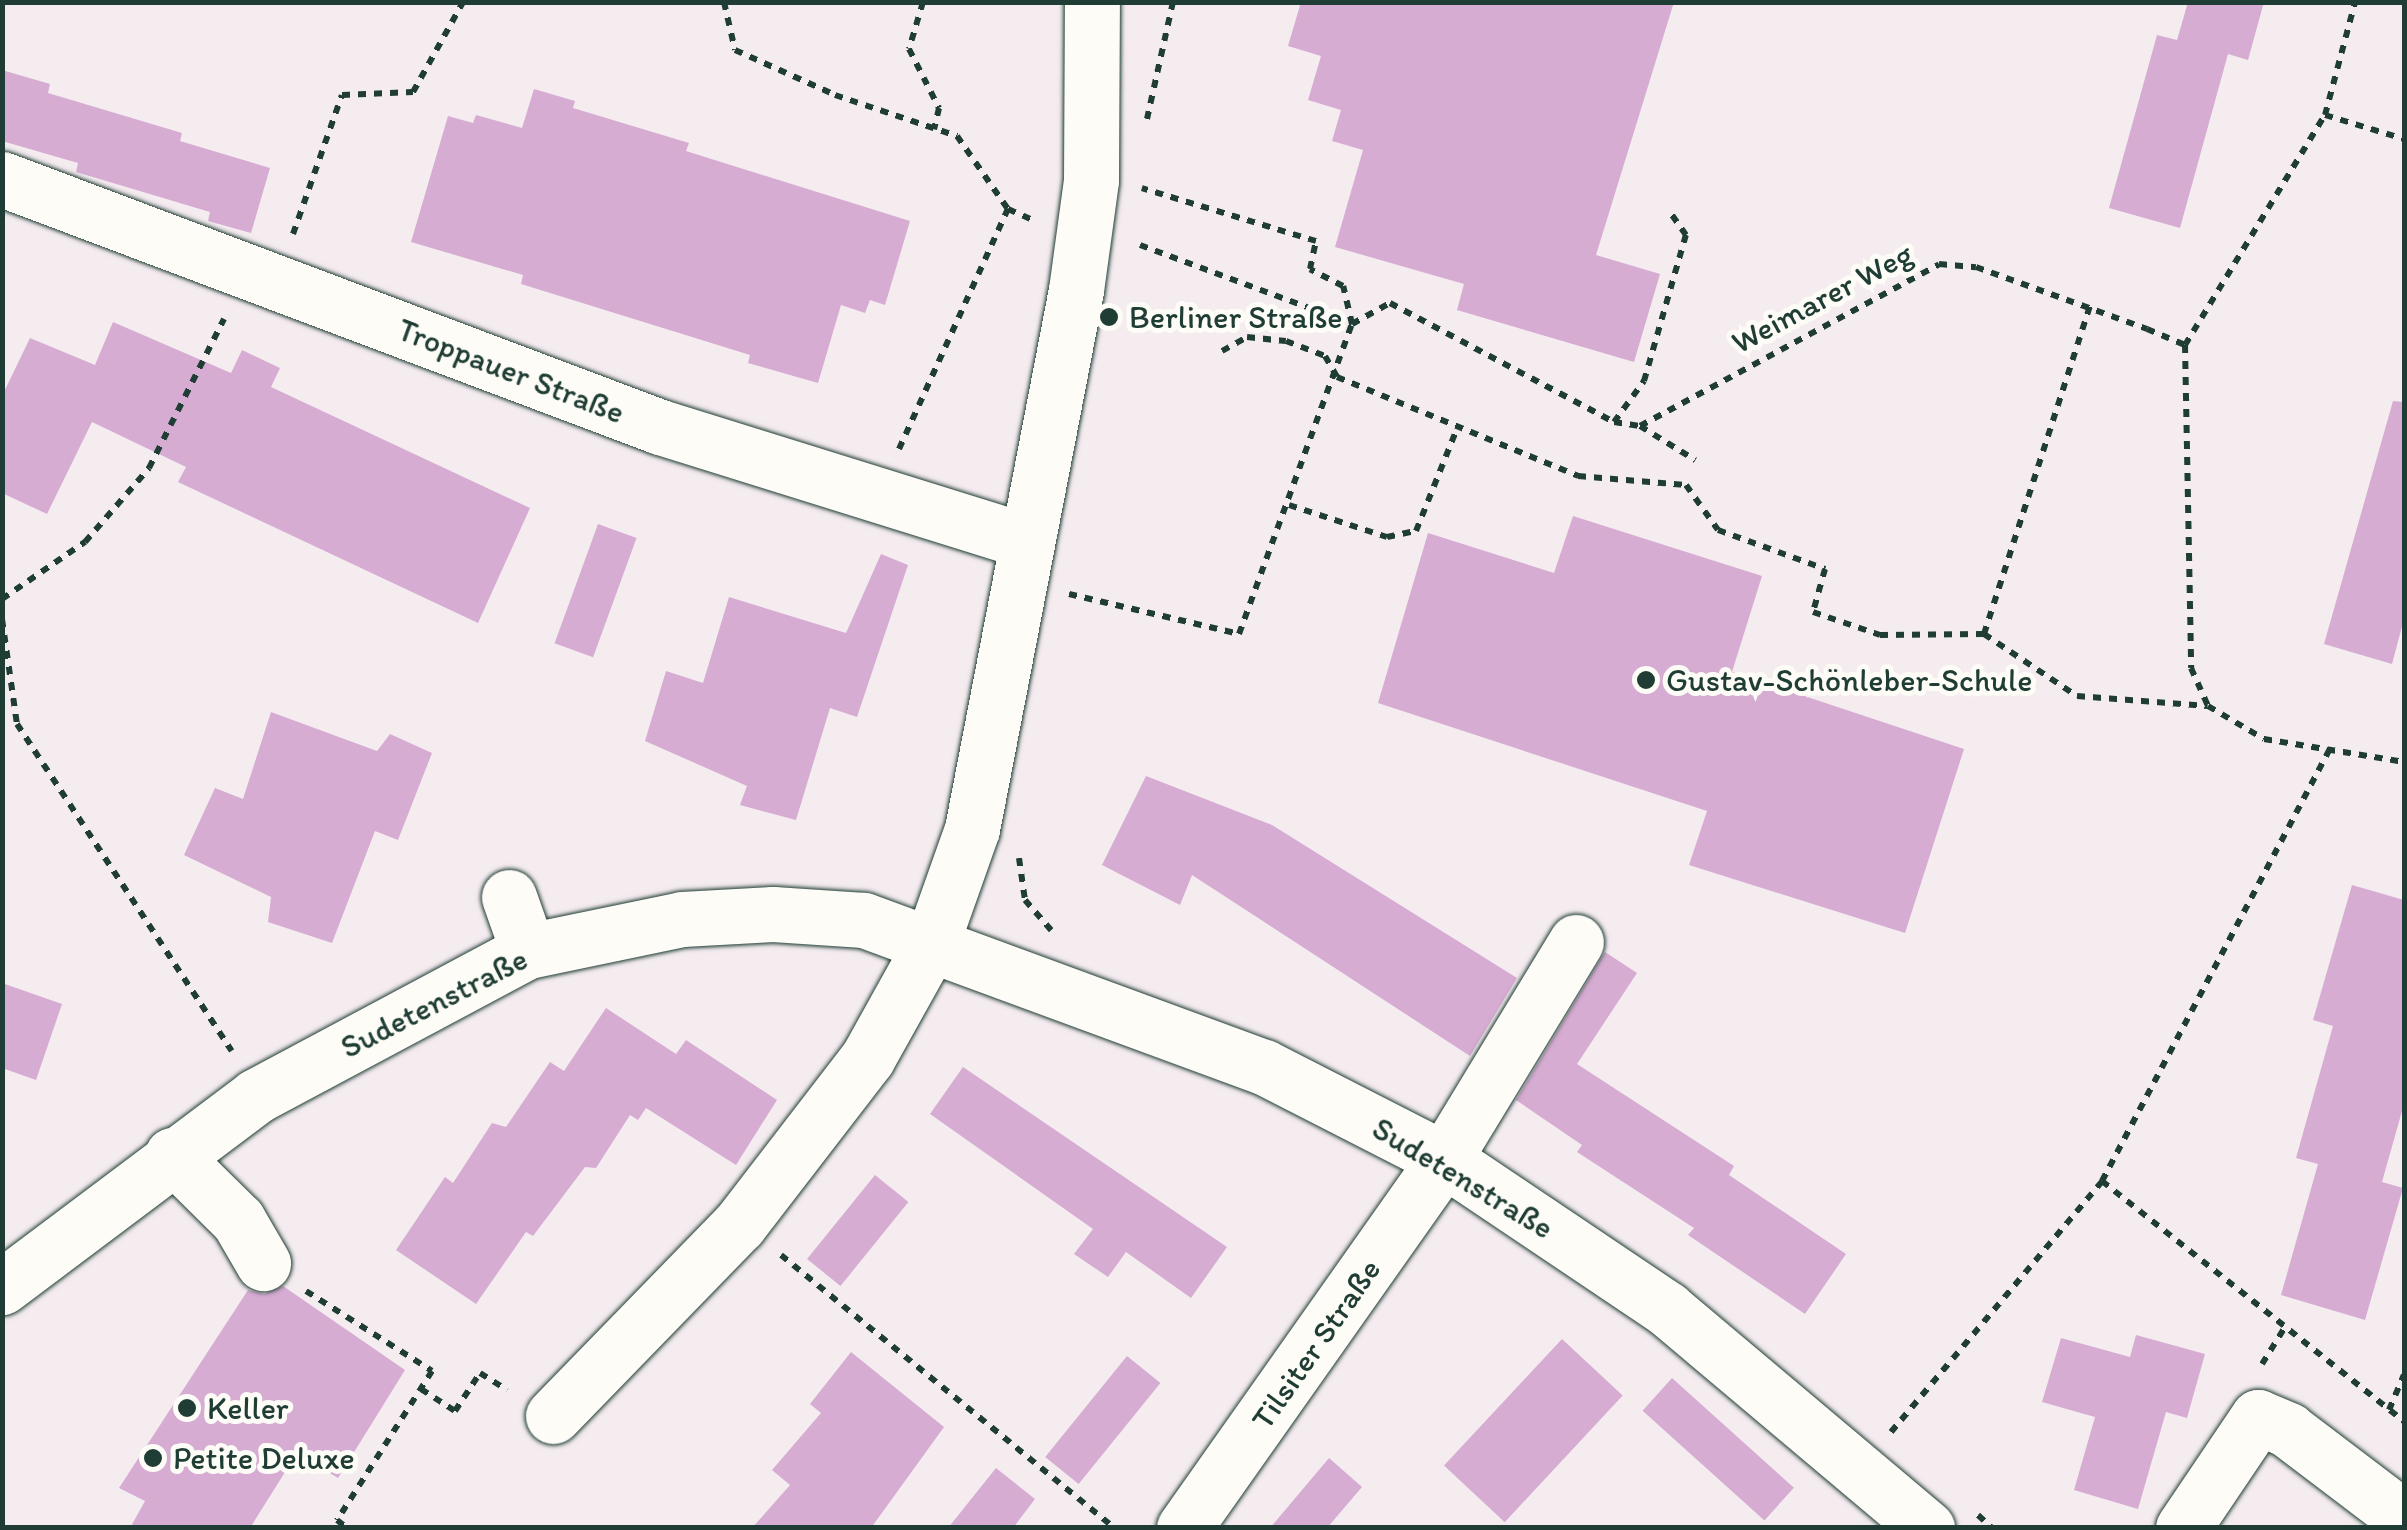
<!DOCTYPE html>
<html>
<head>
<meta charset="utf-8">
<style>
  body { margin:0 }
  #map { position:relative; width:2407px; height:1530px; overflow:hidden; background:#f5ecf0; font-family:Itim,sans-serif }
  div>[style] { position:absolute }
  .building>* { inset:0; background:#d6acd2; transform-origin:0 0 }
  .path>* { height:6px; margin-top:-3px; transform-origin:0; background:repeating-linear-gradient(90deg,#1f3d34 0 8px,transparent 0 16px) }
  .roads { filter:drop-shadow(0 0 2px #1f3d34) drop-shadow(0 0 2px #1f3d34) }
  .minor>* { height:55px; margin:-27.5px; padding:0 27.5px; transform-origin:27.5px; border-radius:27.5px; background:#fdfcf7 }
  .dots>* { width:28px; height:28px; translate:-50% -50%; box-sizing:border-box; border:5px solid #fdfcf7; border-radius:50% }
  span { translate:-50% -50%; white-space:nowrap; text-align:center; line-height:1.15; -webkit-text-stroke:10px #fdfcf7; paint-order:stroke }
  .street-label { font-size:32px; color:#1f3d34 }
  .poi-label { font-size:32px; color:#1f3d34 }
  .left { translate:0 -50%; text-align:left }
  .frame { position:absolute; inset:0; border:5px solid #1f3d34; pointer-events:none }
</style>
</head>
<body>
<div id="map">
  <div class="building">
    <i style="clip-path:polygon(1301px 2px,1674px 2px,1596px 255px,1660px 274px,1634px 362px,1457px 310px,1464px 284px,1335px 247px,1363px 150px,1332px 141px,1341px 110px,1308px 100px,1321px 56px,1288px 46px)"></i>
    <i style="clip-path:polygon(2188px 2px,2264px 2px,2248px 60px,2228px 54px,2180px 228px,2109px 208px,2157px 35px,2177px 40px)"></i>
    <i style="clip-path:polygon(2px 70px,50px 84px,48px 93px,182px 133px,180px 141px,270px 168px,251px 233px,208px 221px,210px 212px,76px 172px,78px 163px,2px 141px)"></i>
    <i style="clip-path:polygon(534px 89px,575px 101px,573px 108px,689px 143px,686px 151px,910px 221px,885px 305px,870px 300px,865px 313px,841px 305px,818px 383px,748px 363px,750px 355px,521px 284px,523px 275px,411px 242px,448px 116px,473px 123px,476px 115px,522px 128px)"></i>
    <i style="clip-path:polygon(113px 322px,231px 373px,242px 350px,280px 368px,271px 387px,530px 508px,478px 623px,178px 482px,186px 467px,92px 422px,47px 514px,2px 493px,2px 396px,30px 338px,95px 365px)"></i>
    <i style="clip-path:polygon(2393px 401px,2404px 402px,2404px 619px,2392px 664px,2324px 644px)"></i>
    <i style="clip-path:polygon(1573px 516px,1762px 576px,1732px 672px,1964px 749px,1905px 933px,1689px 865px,1707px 811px,1378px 703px,1428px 533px,1554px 573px)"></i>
    <i style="left:598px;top:524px;width:41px;height:127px;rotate:20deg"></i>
    <i style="clip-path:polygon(881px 554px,908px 565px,857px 717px,830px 708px,796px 820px,740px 805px,747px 786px,645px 741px,666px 671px,703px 683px,729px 597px,846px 633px)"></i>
    <i style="clip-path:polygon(271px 712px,377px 751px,390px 734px,432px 753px,398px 840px,375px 831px,332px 943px,268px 922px,271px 897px,184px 855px,215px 788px,243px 799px)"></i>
    <i style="clip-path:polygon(1146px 776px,1272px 825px,1517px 978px,1470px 1056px,1192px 875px,1180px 905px,1102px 865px)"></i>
    <i style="clip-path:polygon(2352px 885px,2404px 900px,2404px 1104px,2382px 1182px,2403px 1188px,2365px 1320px,2281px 1295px,2318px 1164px,2296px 1158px,2333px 1026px,2313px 1020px)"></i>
    <i style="clip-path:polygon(1605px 952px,1637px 973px,1577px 1064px,1734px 1166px,1729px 1175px,1846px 1254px,1805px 1314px,1688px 1235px,1694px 1228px,1577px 1152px,1582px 1145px,1516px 1100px)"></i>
    <i style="clip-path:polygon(2px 983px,62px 1004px,36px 1080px,2px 1068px)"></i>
    <i style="clip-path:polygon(606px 1008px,676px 1054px,686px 1040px,777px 1100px,736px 1165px,646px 1108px,638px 1120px,630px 1115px,596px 1168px,585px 1167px,533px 1236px,526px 1232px,476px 1304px,396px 1250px,445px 1177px,453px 1183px,492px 1123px,506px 1127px,550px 1062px,564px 1071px)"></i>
    <i style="clip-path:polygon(963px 1067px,1227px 1247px,1191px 1298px,1126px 1252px,1108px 1277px,1074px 1254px,1093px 1229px,930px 1114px)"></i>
    <i style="left:875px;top:1175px;width:43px;height:108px;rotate:39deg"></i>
    <i style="clip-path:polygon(283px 1286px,405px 1370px,338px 1478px,297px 1453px,250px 1528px,130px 1528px,145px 1501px,119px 1488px,248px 1290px,264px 1294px)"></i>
    <i style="clip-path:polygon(2136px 1335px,2205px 1354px,2187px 1418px,2166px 1412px,2138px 1509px,2074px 1490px,2095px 1417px,2042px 1402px,2061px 1338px,2130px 1357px)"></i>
    <i style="left:1562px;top:1339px;width:83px;height:173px;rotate:43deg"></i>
    <i style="clip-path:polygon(851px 1352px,944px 1427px,871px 1528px,752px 1528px,790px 1485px,772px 1470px,821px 1413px,810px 1404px)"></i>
    <i style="left:1127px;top:1356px;width:43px;height:130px;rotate:39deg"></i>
    <i style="left:1672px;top:1378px;width:164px;height:44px;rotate:42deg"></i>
    <i style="clip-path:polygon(1329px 1458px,1362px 1487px,1327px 1528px,1270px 1528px)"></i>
    <i style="clip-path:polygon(996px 1468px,1035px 1499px,1013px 1528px,948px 1528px)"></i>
  </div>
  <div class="path">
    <i style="left:724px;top:2px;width:49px;rotate:77.1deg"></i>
    <i style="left:735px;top:50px;width:110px;rotate:24.2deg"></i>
    <i style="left:835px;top:95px;width:129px;rotate:18.6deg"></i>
    <i style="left:957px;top:136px;width:89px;rotate:55.1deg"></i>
    <i style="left:1008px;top:209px;width:27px;rotate:24deg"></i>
    <i style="left:923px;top:2px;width:49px;rotate:106.6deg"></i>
    <i style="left:909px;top:49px;width:66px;rotate:63deg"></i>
    <i style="left:939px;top:108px;width:22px;rotate:103deg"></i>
    <i style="left:2325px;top:115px;width:117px;rotate:-75.1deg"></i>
    <i style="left:1147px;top:119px;width:120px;rotate:-77.5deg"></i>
    <i style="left:293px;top:234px;width:147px;rotate:-70.6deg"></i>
    <i style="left:342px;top:95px;width:71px;rotate:-2.4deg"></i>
    <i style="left:413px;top:92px;width:103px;rotate:-60.9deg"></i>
    <i style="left:1140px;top:245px;width:226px;rotate:20.4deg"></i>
    <i style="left:1352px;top:324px;width:43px;rotate:-28.9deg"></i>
    <i style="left:1390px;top:303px;width:254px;rotate:28deg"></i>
    <i style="left:1614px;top:422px;width:26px;rotate:9deg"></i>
    <i style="left:1640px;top:426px;width:340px;rotate:-28.4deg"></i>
    <i style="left:1939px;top:264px;width:37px;rotate:5deg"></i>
    <i style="left:1976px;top:267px;width:182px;rotate:19.9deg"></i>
    <i style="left:2147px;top:329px;width:41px;rotate:22.8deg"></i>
    <i style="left:2185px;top:345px;width:323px;rotate:88.9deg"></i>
    <i style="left:2191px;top:668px;width:42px;rotate:65.9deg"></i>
    <i style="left:2208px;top:706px;width:65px;rotate:30.5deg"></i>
    <i style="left:2264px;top:739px;width:142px;rotate:9.3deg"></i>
    <i style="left:2185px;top:345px;width:269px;rotate:-58.7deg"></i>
    <i style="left:2325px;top:115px;width:83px;rotate:16.9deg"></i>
    <i style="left:1222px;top:351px;width:29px;rotate:-29deg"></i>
    <i style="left:1247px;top:337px;width:39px;rotate:6deg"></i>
    <i style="left:1286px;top:341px;width:42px;rotate:21deg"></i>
    <i style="left:1325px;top:356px;width:24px;rotate:60deg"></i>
    <i style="left:1337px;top:377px;width:261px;rotate:22.3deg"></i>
    <i style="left:1578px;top:476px;width:108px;rotate:4.8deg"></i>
    <i style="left:1686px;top:485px;width:55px;rotate:54.6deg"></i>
    <i style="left:1718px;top:530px;width:114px;rotate:20deg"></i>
    <i style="left:1825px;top:569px;width:45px;rotate:105.6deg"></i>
    <i style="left:1813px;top:612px;width:71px;rotate:18.9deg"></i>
    <i style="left:1880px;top:635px;width:104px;rotate:-0.6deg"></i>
    <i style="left:1984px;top:634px;width:345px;rotate:-72.1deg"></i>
    <i style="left:1614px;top:422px;width:51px;rotate:-53.8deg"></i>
    <i style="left:1644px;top:381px;width:152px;rotate:-74deg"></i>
    <i style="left:1686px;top:235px;width:29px;rotate:-125deg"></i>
    <i style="left:1640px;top:426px;width:65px;rotate:31.7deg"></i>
    <i style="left:899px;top:449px;width:264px;rotate:-65.6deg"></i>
    <i style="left:1289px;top:505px;width:103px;rotate:18.1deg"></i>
    <i style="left:1387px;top:537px;width:30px;rotate:-12deg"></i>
    <i style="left:1416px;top:531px;width:113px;rotate:-68.2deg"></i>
    <i style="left:1069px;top:594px;width:175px;rotate:13.2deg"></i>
    <i style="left:1239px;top:634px;width:330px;rotate:-70deg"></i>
    <i style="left:1352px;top:324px;width:39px;rotate:-103deg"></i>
    <i style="left:1343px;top:286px;width:37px;rotate:-153deg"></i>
    <i style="left:1310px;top:269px;width:29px;rotate:-78deg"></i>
    <i style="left:1316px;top:241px;width:182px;rotate:-163.1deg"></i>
    <i style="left:2px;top:599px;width:101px;rotate:-34.5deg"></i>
    <i style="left:85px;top:542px;width:98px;rotate:-49.1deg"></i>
    <i style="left:149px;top:468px;width:167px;rotate:-63.3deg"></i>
    <i style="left:2px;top:619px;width:106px;rotate:81.9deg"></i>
    <i style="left:17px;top:724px;width:391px;rotate:56.7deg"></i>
    <i style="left:1984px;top:634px;width:112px;rotate:33.7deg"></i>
    <i style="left:2077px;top:696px;width:131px;rotate:4.4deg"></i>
    <i style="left:1019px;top:858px;width:42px;rotate:81.9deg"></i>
    <i style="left:1025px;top:900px;width:40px;rotate:49deg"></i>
    <i style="left:2102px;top:1181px;width:386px;rotate:38.5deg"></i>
    <i style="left:781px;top:1255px;width:431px;rotate:39.3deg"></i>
    <i style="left:306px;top:1291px;width:149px;rotate:32.4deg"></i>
    <i style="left:432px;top:1371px;width:177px;rotate:122.5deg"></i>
    <i style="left:337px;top:1520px;width:13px;rotate:39deg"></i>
    <i style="left:2262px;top:1364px;width:44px;rotate:-58.1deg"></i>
    <i style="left:421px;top:1389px;width:40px;rotate:32.9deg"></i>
    <i style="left:455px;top:1411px;width:45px;rotate:-56.7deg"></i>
    <i style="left:480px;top:1373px;width:32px;rotate:32deg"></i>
    <i style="left:2389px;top:1410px;width:38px;rotate:-67deg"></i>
    <i style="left:1891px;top:1432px;width:328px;rotate:-49.9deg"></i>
    <i style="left:2102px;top:1181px;width:491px;rotate:-62.2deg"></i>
    <i style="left:1978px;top:1515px;width:19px;rotate:43deg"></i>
  </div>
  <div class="roads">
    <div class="minor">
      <i style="left:2px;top:179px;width:703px;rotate:20.65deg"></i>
      <i style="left:660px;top:427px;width:384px;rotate:17.3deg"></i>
      <i style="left:509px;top:897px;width:57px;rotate:70.6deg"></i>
      <i style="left:172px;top:1155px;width:93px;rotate:44.6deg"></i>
      <i style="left:238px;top:1220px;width:50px;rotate:59.8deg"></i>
      <i style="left:2px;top:1287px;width:318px;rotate:-36.9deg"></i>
      <i style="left:256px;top:1096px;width:308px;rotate:-28.1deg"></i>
      <i style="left:528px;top:951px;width:157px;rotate:-11.7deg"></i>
      <i style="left:682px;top:919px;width:91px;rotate:-3.1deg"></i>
      <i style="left:773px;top:914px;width:91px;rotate:3.8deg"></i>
      <i style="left:864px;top:920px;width:426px;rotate:20.2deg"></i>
      <i style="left:1264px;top:1067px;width:202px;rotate:27.1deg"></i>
      <i style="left:1444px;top:1159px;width:269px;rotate:33.9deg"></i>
      <i style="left:1667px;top:1309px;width:340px;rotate:40.1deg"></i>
      <i style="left:553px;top:1416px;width:267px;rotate:-45.8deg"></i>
      <i style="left:739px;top:1225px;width:210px;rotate:-52.4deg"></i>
      <i style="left:867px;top:1059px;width:134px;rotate:-60.9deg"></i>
      <i style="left:932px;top:942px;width:120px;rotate:-70.5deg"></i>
      <i style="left:972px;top:829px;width:549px;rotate:-79.08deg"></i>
      <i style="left:1076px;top:290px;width:111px;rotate:-82.2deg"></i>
      <i style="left:1091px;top:180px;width:178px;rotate:-89.7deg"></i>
      <i style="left:1184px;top:1528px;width:451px;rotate:-54.8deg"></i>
      <i style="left:1444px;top:1159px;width:254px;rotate:-58.7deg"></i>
      <i style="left:2183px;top:1528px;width:134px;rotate:-56deg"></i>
      <i style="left:2258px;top:1417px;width:33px;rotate:23deg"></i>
      <i style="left:2288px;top:1430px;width:146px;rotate:37.2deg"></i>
    </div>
  </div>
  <div class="dots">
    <i style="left:1109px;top:317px;background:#1f3d34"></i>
    <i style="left:1646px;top:680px;background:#1f3d34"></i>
    <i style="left:187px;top:1408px;background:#1f3d34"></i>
    <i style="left:153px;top:1458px;background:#1f3d34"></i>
  </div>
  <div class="street-label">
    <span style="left:1822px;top:298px;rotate:-28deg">Weimarer Weg</span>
    <span style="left:511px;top:371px;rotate:21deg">Troppauer Straße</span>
    <span style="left:434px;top:1003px;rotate:-27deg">Sudetenstraße</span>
    <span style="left:1463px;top:1178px;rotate:31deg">Sudetenstraße</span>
    <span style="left:1316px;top:1344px;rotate:-55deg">Tilsiter Straße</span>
  </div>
  <div class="poi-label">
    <span class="left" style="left:1129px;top:317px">Berliner Straße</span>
    <span class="left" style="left:1666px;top:680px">Gustav-Schönleber-Schule</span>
    <span class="left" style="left:207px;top:1408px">Keller</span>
    <span class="left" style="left:173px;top:1458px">Petite Deluxe</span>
  </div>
  <div class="frame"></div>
</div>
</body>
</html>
